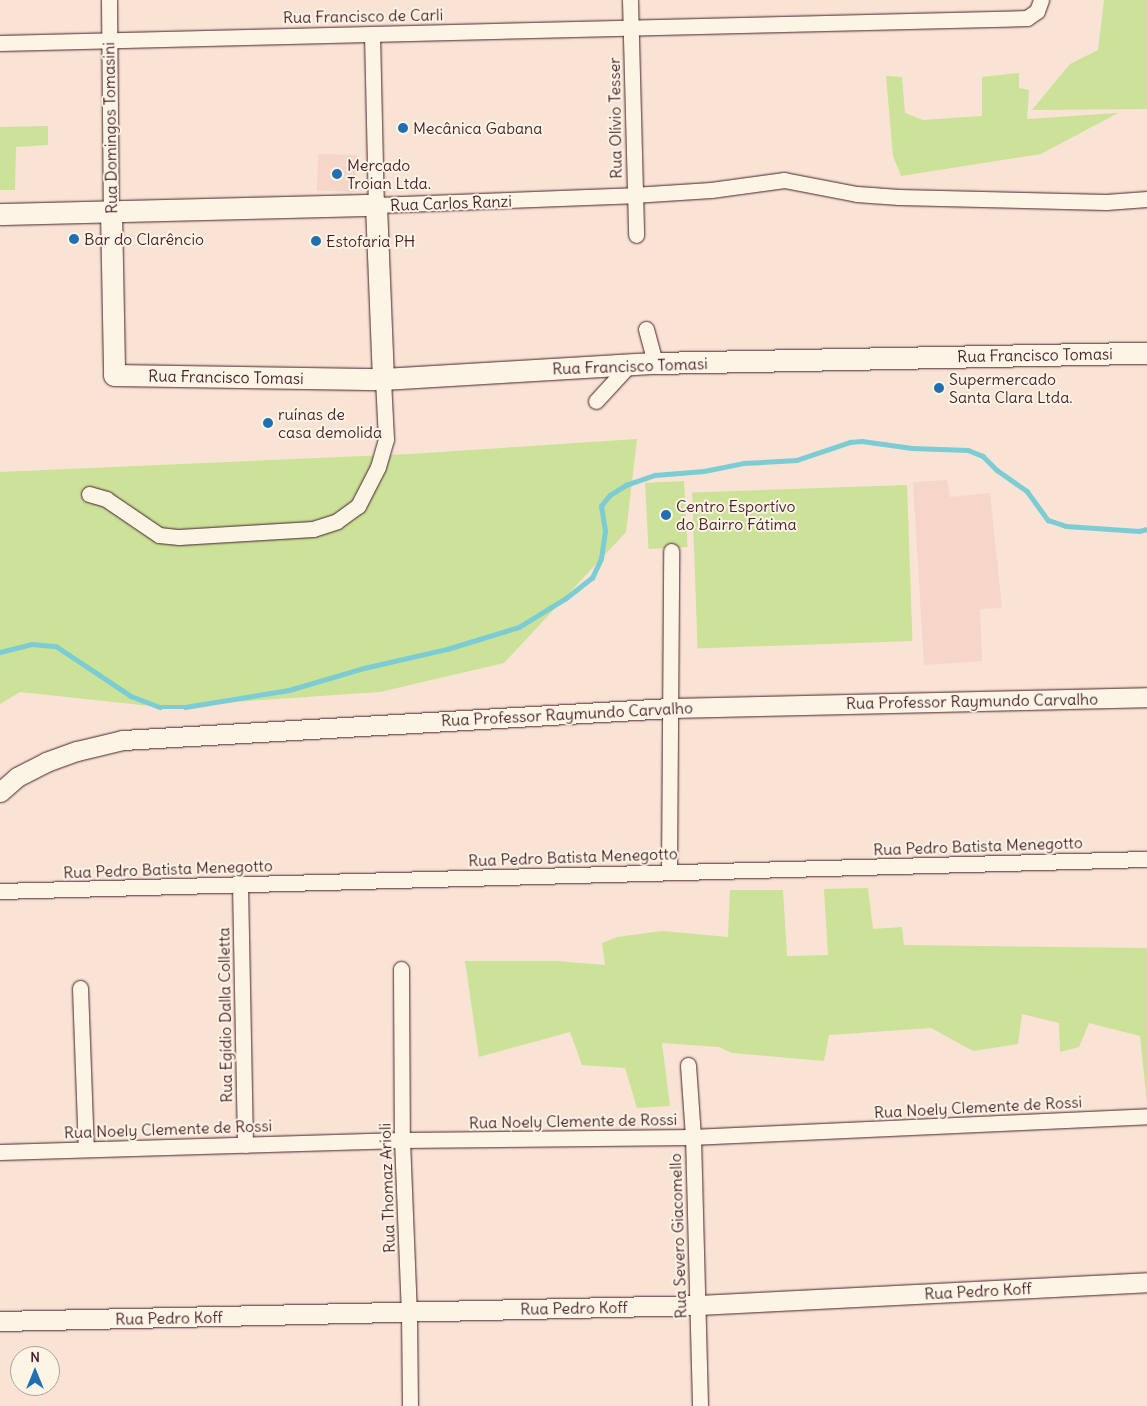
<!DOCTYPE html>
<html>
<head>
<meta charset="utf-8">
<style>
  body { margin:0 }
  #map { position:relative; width:1147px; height:1406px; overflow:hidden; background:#f9e3d5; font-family:Delius,sans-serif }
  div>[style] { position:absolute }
  .built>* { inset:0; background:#f7d6ca; transform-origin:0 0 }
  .green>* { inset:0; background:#cbe298; transform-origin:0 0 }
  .stream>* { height:4.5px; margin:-2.25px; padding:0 2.25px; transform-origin:2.25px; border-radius:2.25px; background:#7bccd4 }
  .roads { filter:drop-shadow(0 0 1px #4a1f2b) drop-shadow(0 0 1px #4a1f2b) }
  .minor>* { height:15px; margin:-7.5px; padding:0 7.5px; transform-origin:7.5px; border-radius:7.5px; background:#fcf5e5 }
  .tertiary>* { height:19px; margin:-9.5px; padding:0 9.5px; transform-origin:9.5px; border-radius:9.5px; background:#fcf5e5 }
  .secondary>* { height:21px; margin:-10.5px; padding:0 10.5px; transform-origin:10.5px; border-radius:10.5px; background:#fcf5e5 }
  .dots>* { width:14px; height:14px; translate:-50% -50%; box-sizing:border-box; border:2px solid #fcf5e5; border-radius:50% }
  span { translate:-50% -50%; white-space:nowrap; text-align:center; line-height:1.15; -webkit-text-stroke:4px #fcf5e5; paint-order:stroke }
  .street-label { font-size:16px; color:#4a1f2b }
  .poi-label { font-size:16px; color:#4a1f2b }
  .left { translate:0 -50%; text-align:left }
  .north { position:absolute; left:10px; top:1346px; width:50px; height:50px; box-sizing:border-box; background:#fcf5e5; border:1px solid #b59f9b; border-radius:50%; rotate:0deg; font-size:14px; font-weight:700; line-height:20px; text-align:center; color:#4a1f2b }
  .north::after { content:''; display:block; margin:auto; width:18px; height:22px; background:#1f6fb2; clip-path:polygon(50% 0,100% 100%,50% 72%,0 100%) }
</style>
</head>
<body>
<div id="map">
  <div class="built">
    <i style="left:357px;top:155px;width:37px;height:39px;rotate:92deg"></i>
    <i style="clip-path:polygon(947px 480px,950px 497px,990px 493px,1002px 608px,980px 609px,982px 661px,924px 665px,913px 482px)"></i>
  </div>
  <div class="green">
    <i style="clip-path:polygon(1104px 0,1147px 0,1147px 109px,1032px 110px,1070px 64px,1098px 50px)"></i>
    <i style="clip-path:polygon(1019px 73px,1019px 88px,1029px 90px,1027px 119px,1118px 113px,1041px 154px,901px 176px,893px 156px,886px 76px,902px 77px,905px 113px,923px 120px,982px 116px,982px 77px)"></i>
    <i style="clip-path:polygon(48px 126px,48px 145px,16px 147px,15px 190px,0 190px,0 127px)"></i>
    <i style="clip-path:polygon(637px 439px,626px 532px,504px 663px,380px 692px,160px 707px,20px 692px,0 704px,0 472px,410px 454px)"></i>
    <i style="left:684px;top:481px;width:66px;height:39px;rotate:87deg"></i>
    <i style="left:907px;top:485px;width:156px;height:215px;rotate:88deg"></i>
    <i style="clip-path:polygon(868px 888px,873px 929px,902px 927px,904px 945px,1147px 948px,1147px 1103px,1140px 1036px,1089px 1023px,1079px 1047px,1060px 1052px,1059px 1023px,1022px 1014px,1018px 1044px,973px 1051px,931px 1028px,829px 1035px,824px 1061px,732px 1053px,719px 1047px,662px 1043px,670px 1106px,637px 1108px,625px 1068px,582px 1065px,570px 1032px,479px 1057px,465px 961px,557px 961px,605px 965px,602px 943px,617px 937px,662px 931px,728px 937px,730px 890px,783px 890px,787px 956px,828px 955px,824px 889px)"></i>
  </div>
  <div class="stream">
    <i style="left:0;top:652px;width:32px;rotate:-14deg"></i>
    <i style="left:31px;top:644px;width:25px;rotate:5deg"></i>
    <i style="left:56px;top:646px;width:90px;rotate:33.7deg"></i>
    <i style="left:131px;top:696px;width:31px;rotate:21deg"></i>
    <i style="left:160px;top:707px;width:25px"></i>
    <i style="left:185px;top:707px;width:105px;rotate:-9.3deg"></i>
    <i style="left:289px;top:690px;width:78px;rotate:-16.3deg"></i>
    <i style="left:364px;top:668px;width:85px;rotate:-12.9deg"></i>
    <i style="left:447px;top:649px;width:75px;rotate:-17deg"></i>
    <i style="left:519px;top:627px;width:55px;rotate:-31.7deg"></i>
    <i style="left:566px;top:598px;width:33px;rotate:-38deg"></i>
    <i style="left:592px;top:578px;width:21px;rotate:-65deg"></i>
    <i style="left:601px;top:559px;width:28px;rotate:-82deg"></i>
    <i style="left:605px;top:531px;width:25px;rotate:-99deg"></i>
    <i style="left:601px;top:506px;width:14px;rotate:-51deg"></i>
    <i style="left:610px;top:495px;width:19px;rotate:-32deg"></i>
    <i style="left:626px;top:485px;width:31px;rotate:-19deg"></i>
    <i style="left:655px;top:475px;width:49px;rotate:-4.7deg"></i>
    <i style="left:704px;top:471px;width:41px;rotate:-11.3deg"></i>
    <i style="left:744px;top:463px;width:53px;rotate:-3.2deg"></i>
    <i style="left:797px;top:460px;width:56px;rotate:-18.8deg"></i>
    <i style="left:850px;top:442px;width:12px;rotate:-5deg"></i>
    <i style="left:862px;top:441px;width:50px;rotate:8deg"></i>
    <i style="left:912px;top:448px;width:56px;rotate:2deg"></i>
    <i style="left:968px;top:450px;width:16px;rotate:22deg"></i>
    <i style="left:983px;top:456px;width:20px;rotate:45deg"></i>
    <i style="left:997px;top:470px;width:37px;rotate:35deg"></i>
    <i style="left:1027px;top:491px;width:36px;rotate:54deg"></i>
    <i style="left:1048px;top:520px;width:19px;rotate:18deg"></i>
    <i style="left:1066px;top:526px;width:73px;rotate:3.9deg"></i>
    <i style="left:1139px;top:531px;width:8px;rotate:-14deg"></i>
  </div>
  <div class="roads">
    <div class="minor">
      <i style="left:109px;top:0;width:212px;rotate:89.5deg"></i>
      <i style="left:630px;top:0;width:235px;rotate:88.5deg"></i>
      <i style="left:372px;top:34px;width:171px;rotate:88.7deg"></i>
      <i style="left:376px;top:205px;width:257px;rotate:-2.2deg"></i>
      <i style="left:633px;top:195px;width:78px;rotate:-3.7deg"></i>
      <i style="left:711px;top:190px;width:74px;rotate:-7.8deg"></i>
      <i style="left:784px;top:180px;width:74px;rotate:10.9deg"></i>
      <i style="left:857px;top:194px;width:42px;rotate:4.1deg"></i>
      <i style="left:899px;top:197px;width:207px;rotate:1.4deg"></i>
      <i style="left:1106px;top:202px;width:41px;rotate:-4.2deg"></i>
      <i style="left:0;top:43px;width:1027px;rotate:-1.39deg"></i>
      <i style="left:1027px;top:18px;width:12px;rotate:-35deg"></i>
      <i style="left:1037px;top:11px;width:12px;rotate:-70deg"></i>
      <i style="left:646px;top:329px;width:35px;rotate:75deg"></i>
      <i style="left:596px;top:401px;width:50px;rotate:-47.4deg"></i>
      <i style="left:89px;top:494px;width:18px;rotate:16deg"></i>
      <i style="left:106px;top:499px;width:64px;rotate:34.2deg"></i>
      <i style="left:159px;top:535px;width:20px;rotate:6deg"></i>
      <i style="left:179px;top:537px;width:134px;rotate:-3.4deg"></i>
      <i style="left:313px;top:529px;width:25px;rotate:-18deg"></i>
      <i style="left:337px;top:521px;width:26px;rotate:-36deg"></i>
      <i style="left:358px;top:506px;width:44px;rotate:-62.9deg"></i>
      <i style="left:378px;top:467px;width:29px;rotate:-74deg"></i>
      <i style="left:386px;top:439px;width:60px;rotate:-92.9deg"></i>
      <i style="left:669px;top:872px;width:321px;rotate:-89.6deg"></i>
      <i style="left:240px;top:884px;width:261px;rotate:88.9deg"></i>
      <i style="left:0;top:891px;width:1147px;rotate:-1.6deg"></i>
      <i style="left:401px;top:969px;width:171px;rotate:89.7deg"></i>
      <i style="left:402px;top:1140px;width:172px;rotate:87.7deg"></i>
      <i style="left:409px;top:1312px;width:94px;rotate:89.4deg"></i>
      <i style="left:80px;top:988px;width:161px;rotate:87.9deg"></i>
      <i style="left:688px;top:1065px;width:72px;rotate:86deg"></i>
      <i style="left:693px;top:1137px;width:269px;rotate:88.5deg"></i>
      <i style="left:0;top:1152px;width:402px;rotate:-1.7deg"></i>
      <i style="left:402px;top:1140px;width:291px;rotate:-0.6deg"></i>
      <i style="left:693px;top:1137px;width:454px;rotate:-2.6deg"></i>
    </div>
    <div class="tertiary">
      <i style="left:0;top:792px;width:23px;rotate:-41deg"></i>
      <i style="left:17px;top:777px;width:33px;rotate:-27deg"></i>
      <i style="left:46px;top:762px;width:33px;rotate:-20deg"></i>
      <i style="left:77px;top:751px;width:47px;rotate:-13.4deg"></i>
      <i style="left:123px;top:740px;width:548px;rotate:-3.35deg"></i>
      <i style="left:670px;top:708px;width:477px;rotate:-1.3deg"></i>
      <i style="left:0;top:1321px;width:698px;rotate:-1.31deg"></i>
      <i style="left:698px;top:1305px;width:450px;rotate:-2.9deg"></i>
    </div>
    <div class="secondary">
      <i style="left:111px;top:212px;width:163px;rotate:88.9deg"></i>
      <i style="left:114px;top:375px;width:269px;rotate:0.9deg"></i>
      <i style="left:383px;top:379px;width:272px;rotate:-3.4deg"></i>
      <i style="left:655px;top:363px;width:492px;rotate:-1.2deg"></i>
      <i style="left:0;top:214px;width:376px;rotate:-1.4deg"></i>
      <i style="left:376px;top:205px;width:174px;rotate:87.7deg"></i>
    </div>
  </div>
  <div class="dots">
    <i style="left:403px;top:128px;background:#1f6fb2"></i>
    <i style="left:337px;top:174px;background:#1f6fb2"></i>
    <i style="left:74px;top:239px;background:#1f6fb2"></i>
    <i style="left:316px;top:241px;background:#1f6fb2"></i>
    <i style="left:939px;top:388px;background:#1f6fb2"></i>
    <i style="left:268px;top:423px;background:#1f6fb2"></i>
    <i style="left:666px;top:515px;background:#1f6fb2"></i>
  </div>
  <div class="street-label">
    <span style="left:363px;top:16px;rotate:-1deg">Rua Francisco de Carli</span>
    <span style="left:615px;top:118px;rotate:-91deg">Rua Olívio Tesser</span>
    <span style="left:110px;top:128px;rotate:-91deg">Rua Domingos Tomasini</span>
    <span style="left:451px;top:203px;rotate:-2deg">Rua Carlos Ranzi</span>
    <span style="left:1035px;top:355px;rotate:-1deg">Rua Francisco Tomasi</span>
    <span style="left:630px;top:366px;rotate:-2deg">Rua Francisco Tomasi</span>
    <span style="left:226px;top:377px;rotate:1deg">Rua Francisco Tomasi</span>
    <span style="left:972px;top:701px;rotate:-1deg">Rua Professor Raymundo Carvalho</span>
    <span style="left:567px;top:714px;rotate:-3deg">Rua Professor Raymundo Carvalho</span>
    <span style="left:978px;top:846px;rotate:-2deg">Rua Pedro Batista Menegotto</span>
    <span style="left:573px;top:857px;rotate:-2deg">Rua Pedro Batista Menegotto</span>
    <span style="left:168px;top:869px;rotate:-2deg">Rua Pedro Batista Menegotto</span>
    <span style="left:225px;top:1015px;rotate:-91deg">Rua Egídio Dalla Colletta</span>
    <span style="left:978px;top:1107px;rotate:-3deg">Rua Noely Clemente de Rossi</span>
    <span style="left:573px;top:1121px;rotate:-1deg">Rua Noely Clemente de Rossi</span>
    <span style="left:168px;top:1129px;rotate:-2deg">Rua Noely Clemente de Rossi</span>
    <span style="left:387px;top:1188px;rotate:-92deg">Rua Thomaz Arioli</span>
    <span style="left:678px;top:1236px;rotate:-92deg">Rua Severo Giacomello</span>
    <span style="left:978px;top:1291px;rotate:-3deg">Rua Pedro Koff</span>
    <span style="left:574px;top:1308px;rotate:-1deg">Rua Pedro Koff</span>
    <span style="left:169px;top:1318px;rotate:-1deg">Rua Pedro Koff</span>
  </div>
  <div class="poi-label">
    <span class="left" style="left:413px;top:128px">Mecânica Gabana</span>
    <span class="left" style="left:347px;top:174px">Mercado<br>Troian Ltda.</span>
    <span class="left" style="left:84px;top:239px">Bar do Clarêncio</span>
    <span class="left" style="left:326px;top:241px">Estofaria PH</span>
    <span class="left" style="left:949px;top:388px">Supermercado<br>Santa Clara Ltda.</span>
    <span class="left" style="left:278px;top:423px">ruínas de<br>casa demolida</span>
    <span class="left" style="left:676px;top:515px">Centro Esportívo<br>do Bairro Fátima</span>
  </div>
  <div class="north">N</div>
</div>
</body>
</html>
